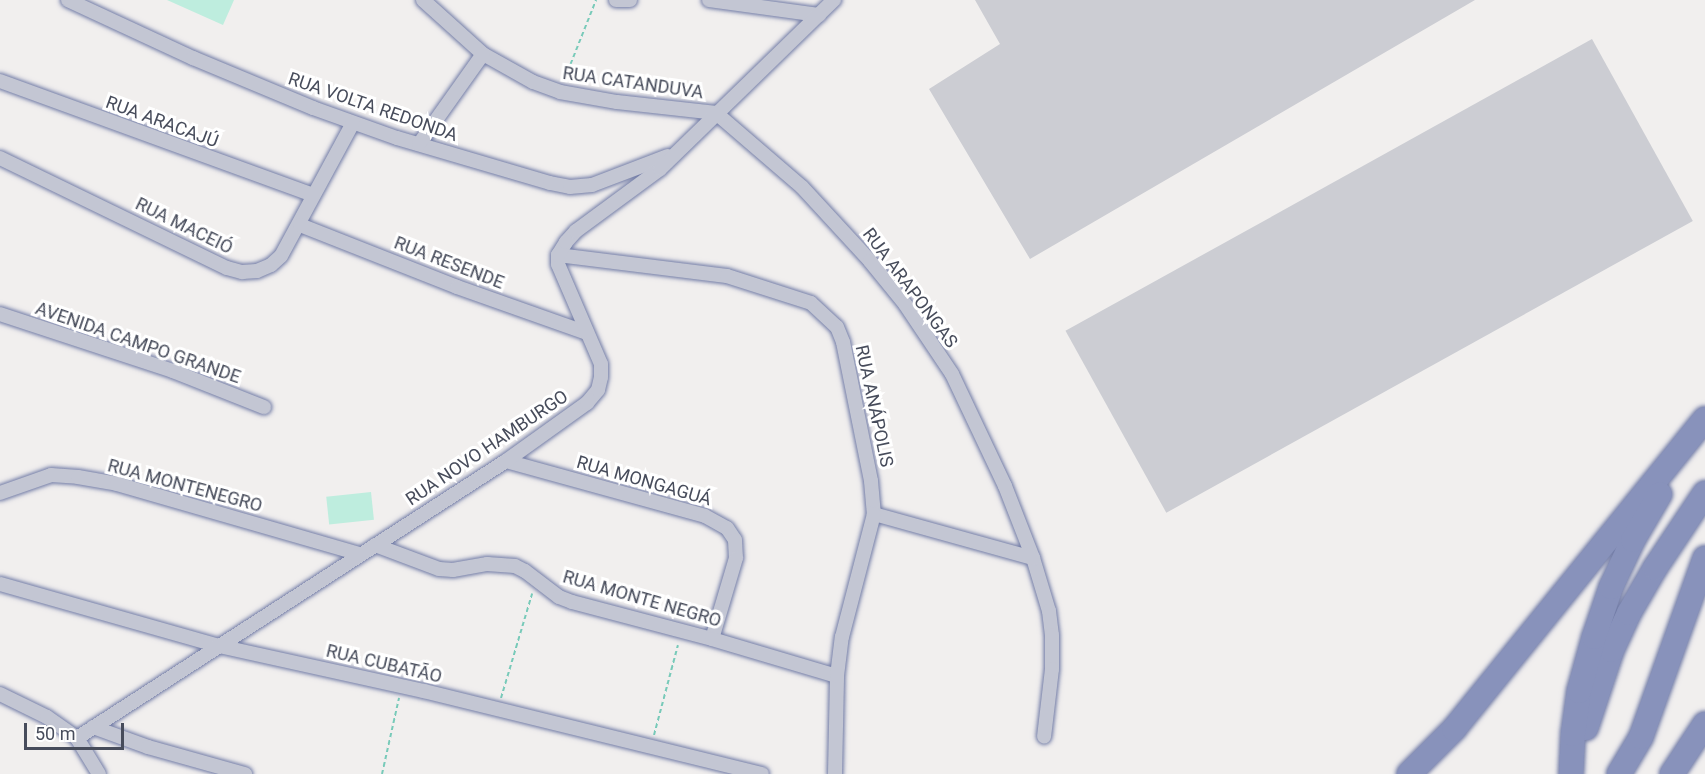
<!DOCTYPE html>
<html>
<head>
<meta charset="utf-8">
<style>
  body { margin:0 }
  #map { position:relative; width:1705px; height:774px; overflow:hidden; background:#f1efee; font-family:Roboto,sans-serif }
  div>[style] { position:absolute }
  .green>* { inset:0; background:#beedde; transform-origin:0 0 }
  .building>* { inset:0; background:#cccdd3; transform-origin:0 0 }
  .path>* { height:2px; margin-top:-1px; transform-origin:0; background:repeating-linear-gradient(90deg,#78cab9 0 4.5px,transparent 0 7.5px) }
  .roads { filter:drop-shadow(0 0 2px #737da7) drop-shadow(0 0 2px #737da7) }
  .street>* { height:14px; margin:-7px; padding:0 7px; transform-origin:7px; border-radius:7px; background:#c3c6d3 }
  .highway>* { height:24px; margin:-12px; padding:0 12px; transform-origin:12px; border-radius:12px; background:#8892bb }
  span { translate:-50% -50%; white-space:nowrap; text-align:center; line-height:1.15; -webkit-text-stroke:6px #fff; paint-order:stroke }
  .street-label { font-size:18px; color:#474c5b }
  .scale { position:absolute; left:24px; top:723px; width:100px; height:27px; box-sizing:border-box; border:3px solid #474c5b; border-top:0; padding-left:8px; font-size:18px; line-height:21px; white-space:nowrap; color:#474c5b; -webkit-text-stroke:4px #fff; paint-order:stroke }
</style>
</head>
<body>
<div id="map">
  <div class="green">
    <i style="clip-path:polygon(167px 0,234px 0,223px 25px)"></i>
    <i style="left:371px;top:492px;width:28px;height:45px;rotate:84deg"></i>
  </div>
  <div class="building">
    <i style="clip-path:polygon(975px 0,1475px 0,1030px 259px,929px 89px,1000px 44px)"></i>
    <i style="left:1592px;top:39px;width:208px;height:602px;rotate:61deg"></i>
  </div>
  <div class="path">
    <i style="left:565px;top:78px;width:84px;rotate:-68.3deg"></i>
    <i style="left:501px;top:698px;width:109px;rotate:-73.4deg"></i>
    <i style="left:654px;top:735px;width:93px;rotate:-75.1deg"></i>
    <i style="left:382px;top:774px;width:78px;rotate:-77.4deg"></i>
  </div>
  <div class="roads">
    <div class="street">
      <i style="left:68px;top:0;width:138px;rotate:24.9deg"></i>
      <i style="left:193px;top:58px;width:130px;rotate:22.6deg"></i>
      <i style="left:313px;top:108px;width:89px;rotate:19.7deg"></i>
      <i style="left:397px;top:138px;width:159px;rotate:16.4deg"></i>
      <i style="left:550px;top:183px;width:20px;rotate:11deg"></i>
      <i style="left:570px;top:187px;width:22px;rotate:-5deg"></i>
      <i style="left:592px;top:185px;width:81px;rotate:-20.9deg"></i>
      <i style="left:423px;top:0;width:81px;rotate:42deg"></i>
      <i style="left:483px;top:54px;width:57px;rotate:29.2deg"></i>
      <i style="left:533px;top:82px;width:29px;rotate:20deg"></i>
      <i style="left:560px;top:92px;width:58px;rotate:10deg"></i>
      <i style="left:617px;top:102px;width:100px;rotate:6.3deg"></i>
      <i style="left:716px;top:113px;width:113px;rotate:40.7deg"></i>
      <i style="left:802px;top:187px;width:100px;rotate:47.4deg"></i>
      <i style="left:870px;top:261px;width:55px;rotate:50.9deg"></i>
      <i style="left:905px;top:304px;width:84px;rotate:56.1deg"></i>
      <i style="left:952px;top:374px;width:124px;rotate:64.7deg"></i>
      <i style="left:1005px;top:486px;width:77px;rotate:68.7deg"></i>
      <i style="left:1033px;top:558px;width:55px;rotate:73.2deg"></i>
      <i style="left:1049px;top:611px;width:24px;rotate:83deg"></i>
      <i style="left:1052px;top:635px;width:34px;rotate:90deg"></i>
      <i style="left:1052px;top:669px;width:68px;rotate:96.7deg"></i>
      <i style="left:616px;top:0;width:14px"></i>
      <i style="left:709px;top:0;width:111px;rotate:7.8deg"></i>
      <i style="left:0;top:81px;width:333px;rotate:20deg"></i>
      <i style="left:419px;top:144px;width:110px;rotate:-54.6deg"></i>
      <i style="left:0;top:158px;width:252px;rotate:25.9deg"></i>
      <i style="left:227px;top:268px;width:16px;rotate:15deg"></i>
      <i style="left:242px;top:272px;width:15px;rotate:-4deg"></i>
      <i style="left:257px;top:271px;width:15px;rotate:-23deg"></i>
      <i style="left:271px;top:265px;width:13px;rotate:-42deg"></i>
      <i style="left:281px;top:256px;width:151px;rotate:-61.6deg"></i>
      <i style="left:300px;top:225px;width:169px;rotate:21.5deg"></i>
      <i style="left:457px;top:287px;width:138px;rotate:19.5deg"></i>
      <i style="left:558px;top:255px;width:170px;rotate:7.1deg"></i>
      <i style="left:727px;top:276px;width:88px;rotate:17.8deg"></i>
      <i style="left:811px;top:303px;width:35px;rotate:43deg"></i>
      <i style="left:837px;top:327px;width:16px;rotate:68deg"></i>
      <i style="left:843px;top:342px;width:142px;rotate:78.6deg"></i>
      <i style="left:871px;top:481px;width:33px;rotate:85deg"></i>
      <i style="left:874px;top:514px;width:165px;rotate:15.5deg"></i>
      <i style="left:0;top:314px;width:182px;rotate:18.2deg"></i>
      <i style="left:173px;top:371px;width:98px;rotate:21.6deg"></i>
      <i style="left:506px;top:461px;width:206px;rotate:15.4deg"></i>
      <i style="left:705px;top:516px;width:25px;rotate:29deg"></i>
      <i style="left:727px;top:528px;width:14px;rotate:56deg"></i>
      <i style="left:735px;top:540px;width:18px;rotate:87deg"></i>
      <i style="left:736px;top:558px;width:84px;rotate:106.5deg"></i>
      <i style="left:0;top:493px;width:54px;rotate:-19.4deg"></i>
      <i style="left:51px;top:475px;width:27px;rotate:4deg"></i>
      <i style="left:78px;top:477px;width:40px;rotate:10deg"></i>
      <i style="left:117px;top:484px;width:252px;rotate:16.1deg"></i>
      <i style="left:375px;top:545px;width:68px;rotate:20.6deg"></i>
      <i style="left:439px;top:569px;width:14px;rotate:4deg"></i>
      <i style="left:453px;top:570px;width:35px;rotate:-10deg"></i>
      <i style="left:487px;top:564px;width:28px;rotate:4deg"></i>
      <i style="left:515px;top:566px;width:11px;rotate:27deg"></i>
      <i style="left:525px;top:571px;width:43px;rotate:37.4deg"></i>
      <i style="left:559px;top:597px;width:14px;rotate:21deg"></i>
      <i style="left:572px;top:602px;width:145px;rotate:14.8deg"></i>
      <i style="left:712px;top:639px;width:130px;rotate:16.5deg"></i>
      <i style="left:0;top:584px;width:228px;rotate:15.8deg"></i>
      <i style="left:219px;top:646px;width:210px;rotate:12.4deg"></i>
      <i style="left:424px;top:691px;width:348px;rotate:13.8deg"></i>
      <i style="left:0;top:694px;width:52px;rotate:26.1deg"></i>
      <i style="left:47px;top:717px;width:37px;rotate:35deg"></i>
      <i style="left:77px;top:738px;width:42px;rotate:58.6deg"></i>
      <i style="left:93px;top:727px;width:59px;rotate:20deg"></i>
      <i style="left:148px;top:747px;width:101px;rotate:15.6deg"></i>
      <i style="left:77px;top:738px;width:511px;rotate:-32.85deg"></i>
      <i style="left:506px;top:461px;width:100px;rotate:-35.6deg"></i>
      <i style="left:587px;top:403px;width:17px;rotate:-50deg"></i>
      <i style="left:598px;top:390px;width:13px;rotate:-77deg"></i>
      <i style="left:601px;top:377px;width:13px;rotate:-90deg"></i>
      <i style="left:601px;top:364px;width:109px;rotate:-113.3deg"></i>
      <i style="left:558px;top:264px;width:9px;rotate:-90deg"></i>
      <i style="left:558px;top:255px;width:15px;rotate:-58deg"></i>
      <i style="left:566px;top:242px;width:15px;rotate:-48deg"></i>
      <i style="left:576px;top:231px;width:104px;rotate:-36.4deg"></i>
      <i style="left:660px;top:169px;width:243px;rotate:-44.2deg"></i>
      <i style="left:835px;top:774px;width:98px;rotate:-88.8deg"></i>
      <i style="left:837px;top:676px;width:39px;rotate:-83deg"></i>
      <i style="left:842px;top:637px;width:127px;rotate:-75.4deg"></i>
    </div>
    <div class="highway">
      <i style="left:1586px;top:728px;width:82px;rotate:-71.6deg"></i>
      <i style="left:1612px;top:650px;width:41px;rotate:-65.3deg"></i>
      <i style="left:1629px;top:613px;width:52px;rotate:-60deg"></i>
      <i style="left:1655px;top:568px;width:90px;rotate:-56.3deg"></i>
      <i style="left:1409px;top:774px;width:64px;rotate:-45deg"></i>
      <i style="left:1454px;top:729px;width:399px;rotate:-51deg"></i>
      <i style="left:1571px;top:774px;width:40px;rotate:-87.1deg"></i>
      <i style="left:1573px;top:734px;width:43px;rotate:-82.1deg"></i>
      <i style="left:1579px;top:691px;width:56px;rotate:-74.5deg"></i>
      <i style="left:1594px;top:637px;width:53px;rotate:-71.2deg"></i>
      <i style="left:1611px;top:587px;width:52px;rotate:-64.9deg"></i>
      <i style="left:1633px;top:540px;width:53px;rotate:-59.6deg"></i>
      <i style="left:1619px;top:774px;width:43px;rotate:-59.3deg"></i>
      <i style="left:1641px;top:737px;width:190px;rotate:-70.3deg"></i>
      <i style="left:1672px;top:774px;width:60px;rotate:-56.6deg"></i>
    </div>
  </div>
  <div class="street-label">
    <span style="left:633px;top:83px;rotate:8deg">RUA CATANDUVA</span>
    <span style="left:373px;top:107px;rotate:19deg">RUA VOLTA REDONDA</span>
    <span style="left:162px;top:122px;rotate:20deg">RUA ARACAJÚ</span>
    <span style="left:184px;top:226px;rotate:26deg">RUA MACEIÓ</span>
    <span style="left:449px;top:263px;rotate:21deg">RUA RESENDE</span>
    <span style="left:910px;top:288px;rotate:53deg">RUA ARAPONGAS</span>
    <span style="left:138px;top:343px;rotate:19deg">AVENIDA CAMPO GRANDE</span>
    <span style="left:874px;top:406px;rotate:78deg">RUA ANÁPOLIS</span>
    <span style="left:487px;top:448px;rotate:-34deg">RUA NOVO HAMBURGO</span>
    <span style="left:644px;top:481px;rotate:16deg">RUA MONGAGUÁ</span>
    <span style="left:185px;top:486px;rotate:15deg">RUA MONTENEGRO</span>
    <span style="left:642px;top:599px;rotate:16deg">RUA MONTE NEGRO</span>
    <span style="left:384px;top:664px;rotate:13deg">RUA CUBATÃO</span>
  </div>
  <div class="scale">50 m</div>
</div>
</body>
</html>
